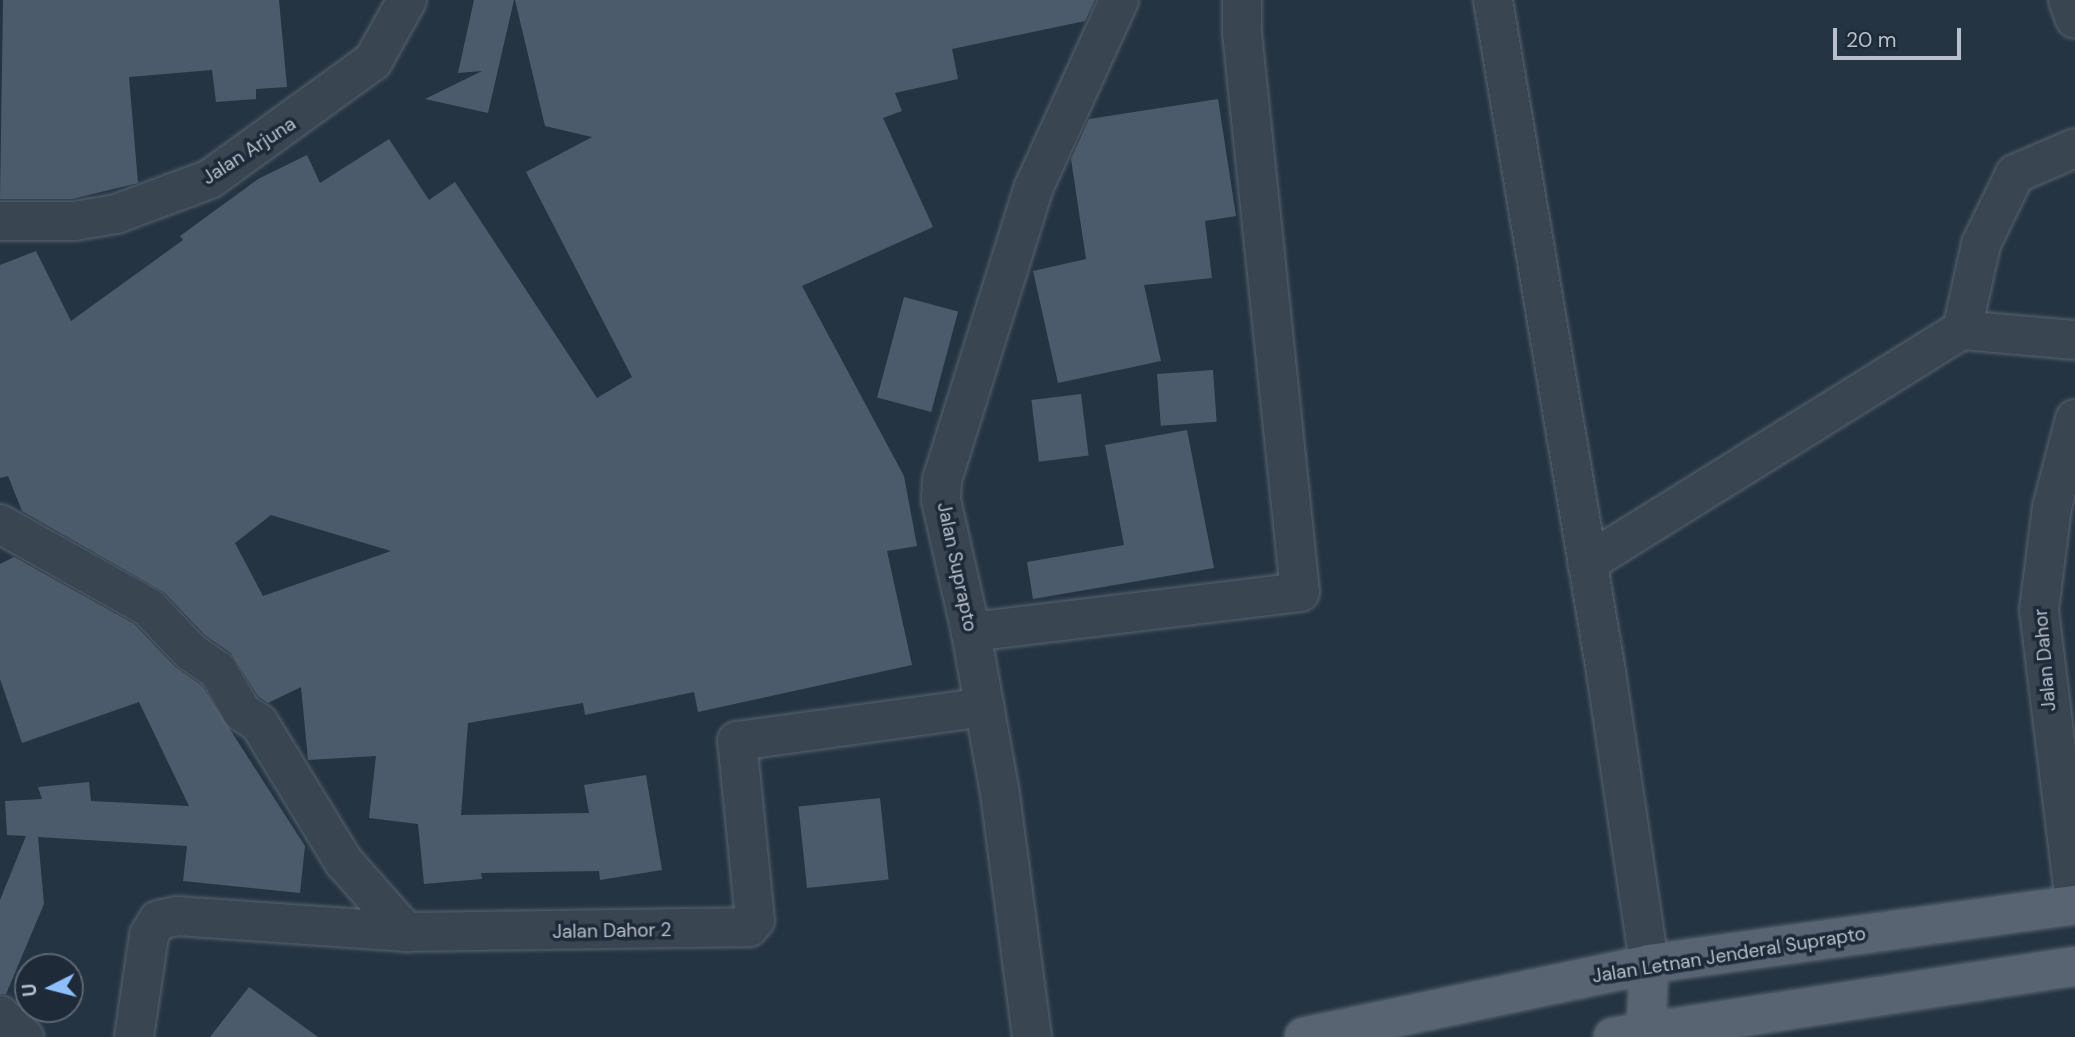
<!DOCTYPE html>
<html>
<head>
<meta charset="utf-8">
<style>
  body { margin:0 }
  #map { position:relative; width:2075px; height:1037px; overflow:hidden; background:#253442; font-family:"DM Sans",sans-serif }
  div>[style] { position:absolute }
  .building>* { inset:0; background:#4c5b6b; transform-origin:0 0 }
  .roads { filter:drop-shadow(0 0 2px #58636f) drop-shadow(0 0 2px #58636f) }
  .minor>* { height:38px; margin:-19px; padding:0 19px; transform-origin:19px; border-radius:19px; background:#3a4552 }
  .major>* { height:38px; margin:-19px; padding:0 19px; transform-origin:19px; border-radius:19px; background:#586472 }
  span { translate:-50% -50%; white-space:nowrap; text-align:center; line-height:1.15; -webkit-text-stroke:7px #1e2a37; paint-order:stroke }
  .street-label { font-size:19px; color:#b7c0cc }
  .north { position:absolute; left:14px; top:953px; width:70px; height:70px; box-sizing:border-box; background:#1e2a37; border:2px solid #5b6673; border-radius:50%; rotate:264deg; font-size:19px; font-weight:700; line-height:28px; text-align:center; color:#b7c0cc }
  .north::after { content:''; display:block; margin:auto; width:24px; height:32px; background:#8cbffb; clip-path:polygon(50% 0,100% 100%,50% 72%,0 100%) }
  .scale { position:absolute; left:1833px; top:28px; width:128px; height:32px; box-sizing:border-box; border:4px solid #b7c0cc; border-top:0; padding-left:9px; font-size:21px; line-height:24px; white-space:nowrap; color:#b7c0cc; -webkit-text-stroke:5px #1e2a37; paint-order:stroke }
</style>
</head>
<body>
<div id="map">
  <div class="building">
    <i style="clip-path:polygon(3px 0,279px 0,287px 87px,256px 89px,256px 99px,216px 102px,212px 70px,129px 77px,138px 183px,72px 199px,0 199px)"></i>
    <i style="clip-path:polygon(474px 0,514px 0,488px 113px,425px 99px,482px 71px,458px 73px)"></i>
    <i style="clip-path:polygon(evenodd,515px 0,1095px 0,1085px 21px,952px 49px,958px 79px,895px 93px,902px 111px,883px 118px,933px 227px,802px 286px,904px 476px,917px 546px,887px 551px,912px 665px,698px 712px,694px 692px,585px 715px,583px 703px,468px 723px,461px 815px,589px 813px,584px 785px,646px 775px,662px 870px,600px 880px,599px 871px,481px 873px,482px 879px,424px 884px,418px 824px,369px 818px,376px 756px,308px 760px,301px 687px,268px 703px,258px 696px,231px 653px,205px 635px,164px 592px,22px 511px,8px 476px,0 478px,0 265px,36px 251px,71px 321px,183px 240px,180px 236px,258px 179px,307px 155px,320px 183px,389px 139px,429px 200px,455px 182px,597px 398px,632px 377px,526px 172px,592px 137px,545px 126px,515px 0,271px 515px,391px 551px,263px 596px,235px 543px,271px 515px)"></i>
    <i style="clip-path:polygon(1218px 99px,1236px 216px,1205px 221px,1212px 278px,1144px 285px,1161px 361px,1058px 383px,1033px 271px,1086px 259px,1071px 159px,1089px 119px)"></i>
    <i style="left:904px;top:297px;width:56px;height:104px;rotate:15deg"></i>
    <i style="left:1213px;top:370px;width:52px;height:56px;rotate:86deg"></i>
    <i style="left:1081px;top:394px;width:62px;height:50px;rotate:83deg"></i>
    <i style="clip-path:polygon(1187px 430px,1214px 568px,1033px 599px,1027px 562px,1124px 545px,1105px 445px)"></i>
    <i style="clip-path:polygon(14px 557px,134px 624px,175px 667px,202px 686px,305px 846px,300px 893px,183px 881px,187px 846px,38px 837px,44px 904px,6px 994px,0 994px,0 900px,26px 836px,7px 835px,5px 801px,42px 799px,38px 787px,89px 782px,91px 801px,189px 806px,139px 702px,22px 743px,0 679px,0 564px)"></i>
    <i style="left:880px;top:798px;width:82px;height:82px;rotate:84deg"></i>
    <i style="clip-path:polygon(249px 987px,318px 1037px,210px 1037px)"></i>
  </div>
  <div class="roads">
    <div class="minor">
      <i style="left:1493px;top:0;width:681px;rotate:80.45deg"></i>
      <i style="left:1606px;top:672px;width:295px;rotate:81.6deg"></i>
      <i style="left:2068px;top:0;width:20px;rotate:70deg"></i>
      <i style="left:0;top:221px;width:74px"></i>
      <i style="left:74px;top:221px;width:43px;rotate:-9.5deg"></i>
      <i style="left:116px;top:214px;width:100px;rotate:-20.4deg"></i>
      <i style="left:210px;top:179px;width:201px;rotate:-35.9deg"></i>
      <i style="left:373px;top:61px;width:70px;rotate:-60.9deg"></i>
      <i style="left:1962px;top:330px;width:88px;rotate:-77.5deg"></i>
      <i style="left:1981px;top:244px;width:78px;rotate:-64.1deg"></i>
      <i style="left:2015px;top:174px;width:65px;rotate:-23.4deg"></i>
      <i style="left:2075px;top:419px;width:91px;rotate:104.6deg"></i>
      <i style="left:2052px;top:507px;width:104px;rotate:97.2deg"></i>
      <i style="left:2039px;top:610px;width:295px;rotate:83deg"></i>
      <i style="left:0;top:524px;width:170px;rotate:29.3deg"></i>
      <i style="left:148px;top:607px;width:62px;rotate:46.3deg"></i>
      <i style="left:191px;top:652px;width:33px;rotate:35deg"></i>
      <i style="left:218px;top:671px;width:48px;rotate:59.7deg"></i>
      <i style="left:242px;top:712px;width:20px;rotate:33deg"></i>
      <i style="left:259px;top:723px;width:163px;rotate:58.6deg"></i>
      <i style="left:344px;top:862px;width:94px;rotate:48.5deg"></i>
      <i style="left:1587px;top:563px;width:441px;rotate:-31.9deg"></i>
      <i style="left:1962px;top:330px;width:113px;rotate:5.1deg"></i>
      <i style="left:971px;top:632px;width:331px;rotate:-6.9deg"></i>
      <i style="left:1300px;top:592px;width:562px;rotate:-95.92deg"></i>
      <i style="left:1242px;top:33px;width:33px;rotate:-90deg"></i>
      <i style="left:0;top:1015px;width:33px;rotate:43deg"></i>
      <i style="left:134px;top:1037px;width:103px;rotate:-81.6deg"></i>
      <i style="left:149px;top:935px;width:17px;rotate:-59deg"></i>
      <i style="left:158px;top:920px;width:19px;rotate:-12deg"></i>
      <i style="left:177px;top:916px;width:230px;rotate:4deg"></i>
      <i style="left:406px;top:932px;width:343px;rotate:-0.8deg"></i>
      <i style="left:749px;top:927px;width:9px;rotate:-49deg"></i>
      <i style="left:755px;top:920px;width:180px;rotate:-95.7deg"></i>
      <i style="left:737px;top:741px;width:250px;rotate:-7.8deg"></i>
      <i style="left:1032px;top:1037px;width:251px;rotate:-97.5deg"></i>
      <i style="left:999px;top:788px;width:158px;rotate:-100.2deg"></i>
      <i style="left:971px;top:632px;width:135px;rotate:-102.8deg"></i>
      <i style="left:941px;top:500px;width:20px;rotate:-87deg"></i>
      <i style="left:942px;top:480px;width:305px;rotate:-72.6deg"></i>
      <i style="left:1033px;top:189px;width:208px;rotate:-65.5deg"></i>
    </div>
    <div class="major">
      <i style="left:1646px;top:1030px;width:66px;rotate:-87.4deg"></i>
      <i style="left:1304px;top:1037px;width:353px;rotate:-11.9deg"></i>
      <i style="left:1649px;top:964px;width:430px;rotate:-7.9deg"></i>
      <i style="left:1613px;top:1037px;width:467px;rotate:-8.7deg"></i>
    </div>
  </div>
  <div class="street-label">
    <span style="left:249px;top:151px;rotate:-33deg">Jalan Arjuna</span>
    <span style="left:957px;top:567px;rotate:78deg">Jalan Suprapto</span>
    <span style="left:2045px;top:660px;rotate:-95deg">Jalan Dahor</span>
    <span style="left:612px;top:931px;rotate:-1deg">Jalan Dahor 2</span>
    <span style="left:1729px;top:955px;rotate:-9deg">Jalan Letnan Jenderal Suprapto</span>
  </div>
  <div class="north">U</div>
  <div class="scale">20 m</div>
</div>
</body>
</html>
